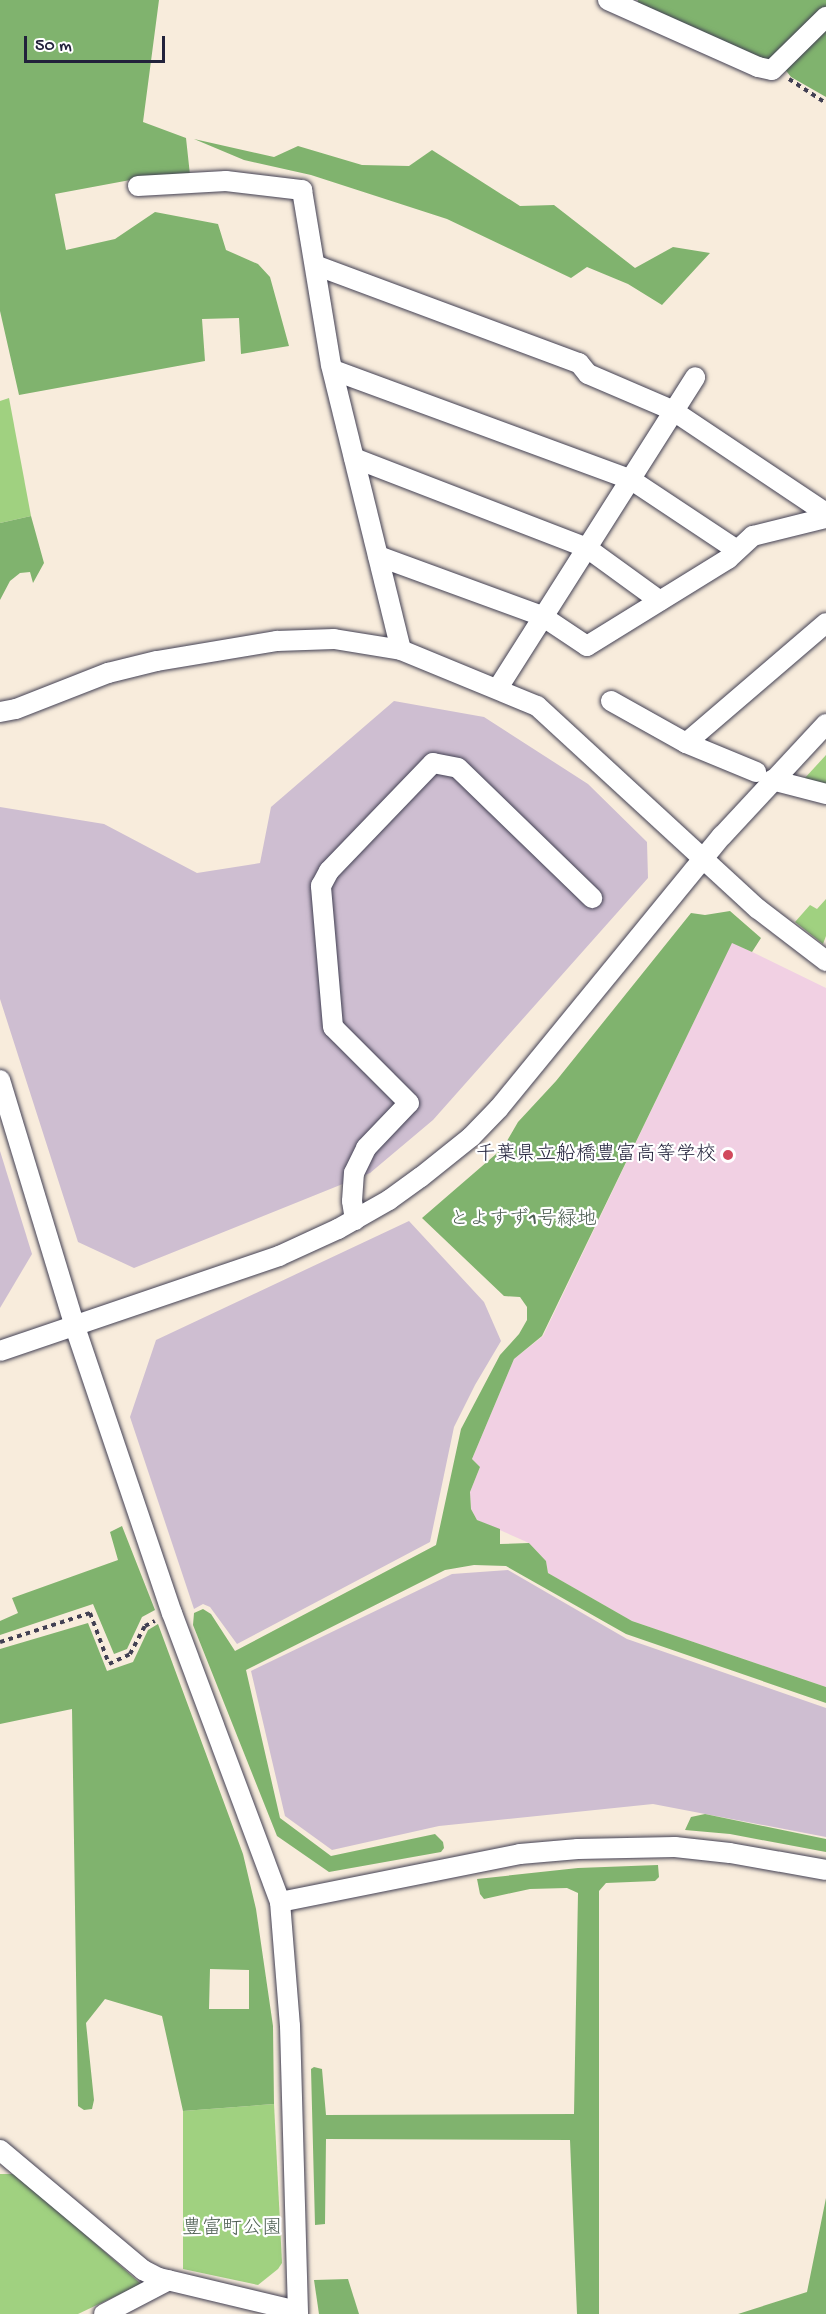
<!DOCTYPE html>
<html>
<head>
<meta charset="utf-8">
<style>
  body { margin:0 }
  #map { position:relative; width:826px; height:2314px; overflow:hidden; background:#f8ecdc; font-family:"Gochi Hand","Klee One",sans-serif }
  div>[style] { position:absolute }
  .built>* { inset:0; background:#f1d0e3 }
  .industrial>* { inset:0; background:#cebed1 }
  .green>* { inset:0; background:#a0d180 }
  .forest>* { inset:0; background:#80b36e }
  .path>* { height:4px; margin-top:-2px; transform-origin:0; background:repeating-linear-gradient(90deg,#424053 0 4.5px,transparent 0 9px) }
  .roads { filter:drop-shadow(0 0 2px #424053) drop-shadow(0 0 2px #424053) }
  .minor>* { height:20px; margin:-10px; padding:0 10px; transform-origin:10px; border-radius:10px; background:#fff }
  .dots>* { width:16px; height:16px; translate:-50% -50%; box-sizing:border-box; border:3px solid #fff; border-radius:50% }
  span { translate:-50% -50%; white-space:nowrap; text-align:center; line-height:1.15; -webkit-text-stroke:4.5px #fff; paint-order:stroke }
  .poi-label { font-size:20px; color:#22223b }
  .right { translate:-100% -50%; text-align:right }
  .park-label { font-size:20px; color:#4e5f53 }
  .scale { position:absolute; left:24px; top:36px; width:141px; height:27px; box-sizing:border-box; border:3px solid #22223b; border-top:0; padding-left:8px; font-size:18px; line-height:21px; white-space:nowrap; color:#22223b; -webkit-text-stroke:4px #fff; paint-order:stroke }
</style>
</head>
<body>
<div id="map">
  <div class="built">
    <i style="clip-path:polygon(732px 942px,826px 988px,826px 1687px,632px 1621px,548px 1573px,546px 1561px,529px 1543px,477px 1520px,471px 1509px,470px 1492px,480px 1467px,472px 1459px,514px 1359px,543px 1336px)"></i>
  </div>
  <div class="industrial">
    <i style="clip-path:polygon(394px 701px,484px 717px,588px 784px,647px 842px,648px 878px,433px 1120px,370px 1173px,134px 1268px,78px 1242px,0 999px,0 807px,104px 824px,197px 873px,260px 863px,271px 807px)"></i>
    <i style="clip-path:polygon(0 1151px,32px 1254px,0 1308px)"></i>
    <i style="clip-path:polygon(409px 1221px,484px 1302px,501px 1341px,475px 1385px,454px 1427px,430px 1542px,237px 1644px,210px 1607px,203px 1604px,194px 1609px,130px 1417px,156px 1340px)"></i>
    <i style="clip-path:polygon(508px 1570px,627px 1639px,826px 1708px,826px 1837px,653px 1804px,439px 1826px,332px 1850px,285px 1816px,251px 1671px,452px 1574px)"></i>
  </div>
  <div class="green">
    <i style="clip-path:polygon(9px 398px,31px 516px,0 523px,0 401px)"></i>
    <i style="clip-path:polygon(826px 755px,826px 785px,804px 779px)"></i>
    <i style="clip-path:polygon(826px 899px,826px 936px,823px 944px,795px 922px,810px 905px,817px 909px)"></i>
    <i style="clip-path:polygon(274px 2104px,282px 2263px,278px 2269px,258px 2285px,183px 2269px,183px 2111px)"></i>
    <i style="clip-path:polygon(0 2174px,17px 2174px,141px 2284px,78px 2314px,0 2314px)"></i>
  </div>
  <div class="forest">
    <i style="clip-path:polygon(0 0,159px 0,143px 122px,186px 138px,190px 175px,141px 178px,55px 194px,66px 250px,115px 239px,155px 212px,218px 224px,226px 250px,258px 264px,270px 277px,289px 346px,241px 354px,239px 318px,202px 319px,205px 361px,19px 395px,0 311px)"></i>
    <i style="clip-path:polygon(638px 0,826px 0,826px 7px,769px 64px,637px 7px)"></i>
    <i style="clip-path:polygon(826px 22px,826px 97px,791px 77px,784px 68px)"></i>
    <i style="clip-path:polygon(194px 139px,274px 157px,298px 146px,362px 165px,409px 166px,432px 150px,520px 206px,554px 205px,635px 268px,673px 247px,710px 253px,662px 305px,628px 284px,587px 267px,571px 278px,447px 219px,311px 175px,244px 160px)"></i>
    <i style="clip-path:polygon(31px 516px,44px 563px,33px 583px,30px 572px,20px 573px,10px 581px,0 600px,0 523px)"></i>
    <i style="clip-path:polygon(730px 911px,761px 938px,752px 952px,732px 943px,542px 1336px,514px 1359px,472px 1459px,480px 1467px,470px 1492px,471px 1509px,477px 1520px,500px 1529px,500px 1544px,529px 1543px,546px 1561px,548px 1573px,632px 1621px,826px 1687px,826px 1703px,626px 1634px,506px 1566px,474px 1565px,445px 1570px,246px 1670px,280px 1818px,331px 1856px,435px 1834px,443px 1842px,444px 1848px,441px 1852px,329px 1872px,277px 1836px,193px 1625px,194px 1613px,203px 1609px,211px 1614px,235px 1651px,436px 1545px,461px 1429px,500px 1355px,519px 1334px,527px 1320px,527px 1307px,520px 1297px,504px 1296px,422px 1218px,503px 1148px,518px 1122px,556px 1081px,691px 913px,705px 915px)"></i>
    <i style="clip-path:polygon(122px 1526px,155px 1610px,142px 1617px,127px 1649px,114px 1654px,93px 1604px,0 1635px,0 1621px,18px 1613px,12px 1598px,118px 1560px,110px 1532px)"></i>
    <i style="clip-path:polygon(evenodd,88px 1623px,107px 1671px,133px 1662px,148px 1630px,158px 1624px,243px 1854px,256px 1909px,273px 2026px,274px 2104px,183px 2111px,162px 2016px,105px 1999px,86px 2023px,94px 2100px,92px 2109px,84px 2110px,78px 2106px,72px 1709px,0 1724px,0 1649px,88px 1623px,210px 1969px,249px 1970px,249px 2009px,209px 2009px,210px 1969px)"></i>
    <i style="clip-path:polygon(705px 1814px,826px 1839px,826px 1852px,730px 1834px,685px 1830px,691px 1817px)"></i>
    <i style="clip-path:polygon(658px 1865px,659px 1877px,655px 1881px,606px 1883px,599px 1891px,599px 2314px,577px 2314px,570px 2140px,326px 2139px,325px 2224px,315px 2225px,311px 2069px,314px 2067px,322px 2069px,326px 2115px,574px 2114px,578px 1893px,567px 1888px,530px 1889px,484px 1899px,480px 1894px,477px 1879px,578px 1868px)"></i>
    <i style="clip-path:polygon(826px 2198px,826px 2314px,738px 2314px,807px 2292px)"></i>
    <i style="clip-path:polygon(348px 2279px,359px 2314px,319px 2314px,314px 2280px)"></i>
  </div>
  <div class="path">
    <i style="left:789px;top:79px;width:44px;rotate:33deg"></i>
    <i style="left:0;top:1642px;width:95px;rotate:-17.9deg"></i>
    <i style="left:90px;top:1613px;width:54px;rotate:69.6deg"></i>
    <i style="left:109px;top:1664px;width:23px;rotate:-25deg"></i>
    <i style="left:130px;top:1654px;width:32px;rotate:-62deg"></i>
    <i style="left:145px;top:1626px;width:11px;rotate:-27deg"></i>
  </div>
  <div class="roads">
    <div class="minor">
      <i style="left:608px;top:0;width:164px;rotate:24.1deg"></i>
      <i style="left:758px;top:67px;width:14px;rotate:12deg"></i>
      <i style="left:772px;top:70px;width:76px;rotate:-44.5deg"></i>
      <i style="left:138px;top:186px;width:88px;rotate:-3.3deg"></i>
      <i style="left:226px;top:181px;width:77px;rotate:6.8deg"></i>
      <i style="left:302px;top:190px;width:177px;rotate:80.6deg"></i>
      <i style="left:331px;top:365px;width:293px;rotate:76.2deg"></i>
      <i style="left:315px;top:265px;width:282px;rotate:20.4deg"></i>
      <i style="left:579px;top:363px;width:14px;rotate:51deg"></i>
      <i style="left:588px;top:374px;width:91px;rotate:23.2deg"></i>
      <i style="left:672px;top:410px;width:185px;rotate:33.8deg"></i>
      <i style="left:333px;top:370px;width:316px;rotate:20.2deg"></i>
      <i style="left:630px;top:479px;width:128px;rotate:33.6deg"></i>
      <i style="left:354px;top:458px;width:250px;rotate:21.1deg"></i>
      <i style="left:587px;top:548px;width:90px;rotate:36deg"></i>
      <i style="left:378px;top:556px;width:175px;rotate:20.1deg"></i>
      <i style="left:542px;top:616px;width:54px;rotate:33.7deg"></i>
      <i style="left:587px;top:646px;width:166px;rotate:-31.7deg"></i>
      <i style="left:728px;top:559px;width:34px;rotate:-43deg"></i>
      <i style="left:753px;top:536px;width:75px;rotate:-13.9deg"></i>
      <i style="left:498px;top:688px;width:368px;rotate:-57.6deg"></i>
      <i style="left:611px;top:701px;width:86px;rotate:29.2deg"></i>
      <i style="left:686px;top:743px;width:76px;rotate:22.5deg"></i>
      <i style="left:0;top:712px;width:16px;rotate:-11deg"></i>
      <i style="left:16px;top:709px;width:99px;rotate:-21.4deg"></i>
      <i style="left:108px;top:673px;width:50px;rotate:-13.8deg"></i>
      <i style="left:157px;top:661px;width:122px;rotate:-9.5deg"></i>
      <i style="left:277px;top:641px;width:57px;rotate:-2deg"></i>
      <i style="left:334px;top:639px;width:68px;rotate:9.3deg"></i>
      <i style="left:401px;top:650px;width:147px;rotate:22.4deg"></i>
      <i style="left:537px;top:706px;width:300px;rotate:42.6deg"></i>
      <i style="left:758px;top:909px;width:86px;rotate:37.4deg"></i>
      <i style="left:686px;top:743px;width:184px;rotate:-40.6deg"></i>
      <i style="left:772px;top:780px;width:56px;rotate:14.5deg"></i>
      <i style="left:0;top:1080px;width:258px;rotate:73.1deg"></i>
      <i style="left:75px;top:1327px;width:302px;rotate:71.3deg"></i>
      <i style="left:172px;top:1613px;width:309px;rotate:69.5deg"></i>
      <i style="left:280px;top:1902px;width:124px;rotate:85.4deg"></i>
      <i style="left:290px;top:2026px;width:288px;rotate:88.4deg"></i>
      <i style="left:355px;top:1220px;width:19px;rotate:-99deg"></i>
      <i style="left:352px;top:1201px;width:28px;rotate:-86deg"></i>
      <i style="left:354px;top:1173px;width:28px;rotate:-64deg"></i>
      <i style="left:366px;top:1148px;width:62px;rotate:-46.3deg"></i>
      <i style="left:409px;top:1103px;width:107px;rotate:-135deg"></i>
      <i style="left:333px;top:1027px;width:142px;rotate:-94.9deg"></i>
      <i style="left:321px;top:886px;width:17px;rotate:-62deg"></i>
      <i style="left:329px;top:871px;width:150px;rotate:-46.1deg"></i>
      <i style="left:433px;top:763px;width:25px;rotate:11deg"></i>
      <i style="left:458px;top:768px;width:187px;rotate:44.1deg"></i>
      <i style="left:0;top:1351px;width:295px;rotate:-18.8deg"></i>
      <i style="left:279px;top:1256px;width:65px;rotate:-24.6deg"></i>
      <i style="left:338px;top:1229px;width:59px;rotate:-29.6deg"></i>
      <i style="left:389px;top:1200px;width:39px;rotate:-36deg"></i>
      <i style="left:421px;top:1177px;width:64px;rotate:-38.7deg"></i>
      <i style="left:471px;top:1137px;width:40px;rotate:-46deg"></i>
      <i style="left:499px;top:1108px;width:352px;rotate:-50.7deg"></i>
      <i style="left:722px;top:836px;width:153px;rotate:-47.1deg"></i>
      <i style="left:280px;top:1902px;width:245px;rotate:-11.3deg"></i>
      <i style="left:520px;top:1854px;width:58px;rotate:-4.9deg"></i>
      <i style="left:578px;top:1849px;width:97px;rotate:-1.2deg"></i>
      <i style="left:675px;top:1847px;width:55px;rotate:6.2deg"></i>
      <i style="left:730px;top:1853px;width:97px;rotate:10deg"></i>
      <i style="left:0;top:2150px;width:187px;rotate:40deg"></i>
      <i style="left:143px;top:2270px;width:18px;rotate:27deg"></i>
      <i style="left:159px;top:2278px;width:142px;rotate:13.4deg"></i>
      <i style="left:104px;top:2314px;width:73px;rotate:-27.6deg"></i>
    </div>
  </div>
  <div class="dots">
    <i style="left:728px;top:1155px;background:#d1495b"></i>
  </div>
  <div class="poi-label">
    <span class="right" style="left:716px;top:1155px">千葉県立船橋豊富高等学校</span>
  </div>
  <div class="park-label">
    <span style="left:523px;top:1220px">とよすず1号緑地</span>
    <span style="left:232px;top:2229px">豊富町公園</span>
  </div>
  <div class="scale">50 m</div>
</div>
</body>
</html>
